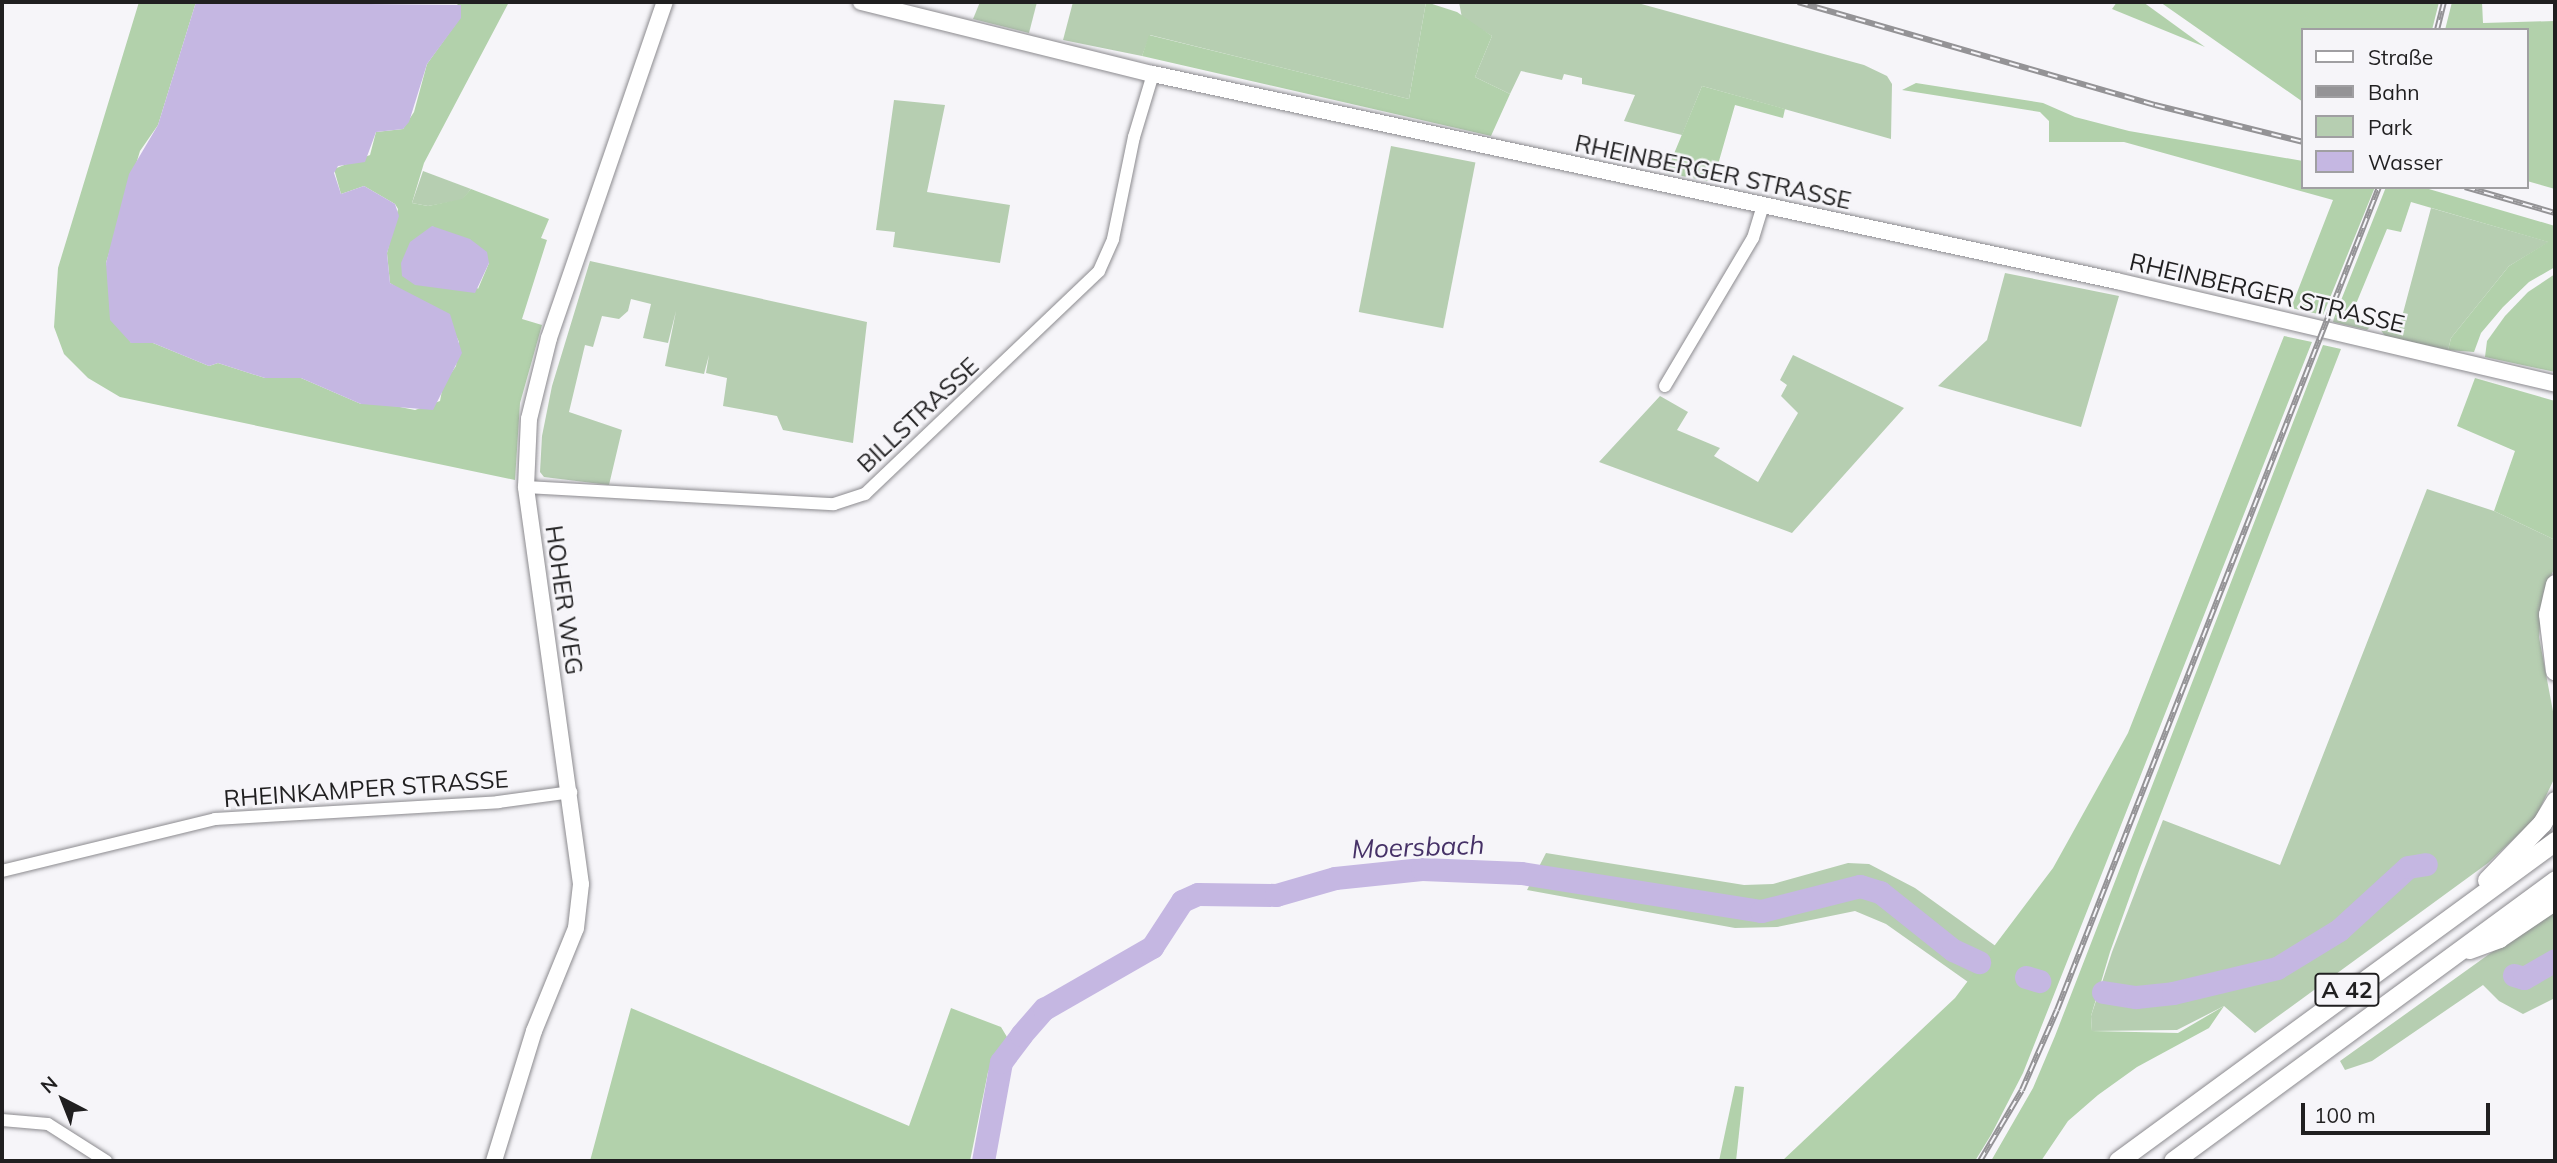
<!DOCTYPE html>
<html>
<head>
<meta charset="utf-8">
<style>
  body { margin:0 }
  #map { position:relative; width:2557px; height:1163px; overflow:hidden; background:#f6f5f9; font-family:Mulish,sans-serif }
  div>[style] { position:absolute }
  .green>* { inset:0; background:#b6ceb1; transform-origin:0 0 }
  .forest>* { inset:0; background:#b2d1ab }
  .water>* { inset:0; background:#c5b7e2 }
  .river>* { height:23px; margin:-11.5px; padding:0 11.5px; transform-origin:11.5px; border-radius:11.5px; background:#c5b7e2 }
  .roads { filter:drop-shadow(0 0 2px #8c8b8f) drop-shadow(0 0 2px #8c8b8f) }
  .minor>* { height:12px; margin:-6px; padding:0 6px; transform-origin:6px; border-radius:6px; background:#fff }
  .major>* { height:16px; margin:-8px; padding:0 8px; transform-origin:8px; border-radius:8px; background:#fff }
  .highway>* { height:19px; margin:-9.5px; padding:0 9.5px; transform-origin:9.5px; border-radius:9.5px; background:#fff }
  .rail>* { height:6px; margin-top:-3px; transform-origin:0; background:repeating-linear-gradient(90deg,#f6f5f9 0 10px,#949396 0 20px); box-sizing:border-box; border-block:2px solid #949396 }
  span { translate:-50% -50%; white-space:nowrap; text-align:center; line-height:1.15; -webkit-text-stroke:5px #f6f5f9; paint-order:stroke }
  .shield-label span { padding:2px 5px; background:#f6f5f9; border:2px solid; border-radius:5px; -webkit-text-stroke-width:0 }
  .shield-label { font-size:23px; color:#201f20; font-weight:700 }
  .street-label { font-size:24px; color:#201f20 }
  .water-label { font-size:26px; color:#463167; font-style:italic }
  .frame { position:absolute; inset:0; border:4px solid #201f20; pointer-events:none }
  .legend { position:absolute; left:2301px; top:28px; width:228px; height:161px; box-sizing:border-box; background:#f6f5f9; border:2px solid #a09fa2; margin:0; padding:9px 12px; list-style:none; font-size:21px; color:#201f20 }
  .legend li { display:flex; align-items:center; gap:14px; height:35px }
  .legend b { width:35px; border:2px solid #a09fa2 }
  .north { position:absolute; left:28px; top:1065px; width:70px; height:70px; -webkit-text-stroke:5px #f6f5f9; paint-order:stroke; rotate:318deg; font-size:19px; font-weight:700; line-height:28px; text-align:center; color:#201f20 }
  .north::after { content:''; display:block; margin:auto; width:24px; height:32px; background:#201f20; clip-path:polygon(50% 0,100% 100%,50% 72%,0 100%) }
  .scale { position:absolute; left:2301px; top:1103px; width:189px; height:32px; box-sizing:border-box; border:4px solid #201f20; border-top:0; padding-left:9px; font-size:21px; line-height:24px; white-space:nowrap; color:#201f20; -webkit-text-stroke:5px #f6f5f9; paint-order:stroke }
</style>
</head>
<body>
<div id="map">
  <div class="green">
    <i style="clip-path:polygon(980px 2px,1037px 2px,1029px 33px,973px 19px)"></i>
    <i style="clip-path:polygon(1073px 2px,1426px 2px,1409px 99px,1150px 35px,1142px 56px,1063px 40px)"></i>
    <i style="clip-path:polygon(1459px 2px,1634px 2px,1864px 65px,1887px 76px,1892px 84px,1891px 139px,1702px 86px,1682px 135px,1624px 121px,1635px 95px,1582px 84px,1582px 78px,1564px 74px,1562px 80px,1521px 71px,1510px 94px,1475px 77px,1492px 36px,1462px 18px)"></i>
    <i style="clip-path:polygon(894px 100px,945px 105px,927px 192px,1010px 205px,1000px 263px,893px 247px,895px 232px,876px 230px)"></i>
    <i style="left:1391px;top:146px;width:86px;height:169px;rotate:11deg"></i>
    <i style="clip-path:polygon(423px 171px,471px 189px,462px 200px,428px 206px,412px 203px)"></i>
    <i style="clip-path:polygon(2431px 208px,2549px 242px,2509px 266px,2451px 338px,2448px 350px,2385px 336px,2380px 329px,2381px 324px,2399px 328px)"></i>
    <i style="clip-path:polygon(590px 261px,867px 322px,853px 443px,783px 430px,777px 416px,723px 406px,727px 378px,706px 373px,709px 355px,704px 374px,665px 366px,676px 311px,668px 343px,643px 338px,651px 304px,631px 299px,628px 311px,619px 319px,602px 316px,593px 347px,585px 345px,569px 412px,622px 430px,609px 485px,544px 477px,540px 472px,542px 436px,552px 386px)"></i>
    <i style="clip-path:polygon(2005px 273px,2119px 296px,2081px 427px,1938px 386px,1987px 340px)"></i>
    <i style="clip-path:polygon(2351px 316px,2373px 322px,2372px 325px,2367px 330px,2333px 322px,2334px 318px)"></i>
    <i style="clip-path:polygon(1793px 355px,1904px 408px,1792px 533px,1599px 462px,1660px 396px,1688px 412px,1677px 430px,1720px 448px,1714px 456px,1758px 482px,1798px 413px,1781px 396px,1787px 385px,1780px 380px)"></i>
    <i style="clip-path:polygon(2427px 489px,2494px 511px,2555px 540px,2555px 567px,2543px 594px,2539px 637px,2555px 722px,2555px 777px,2535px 819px,2488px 863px,2255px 1033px,2224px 1006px,2177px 1030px,2092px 1031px,2091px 1016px,2112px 952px,2163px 820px,2280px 865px)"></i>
    <i style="clip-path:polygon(1546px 853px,1744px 885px,1773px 884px,1848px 863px,1869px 864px,1915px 888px,1997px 947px,1968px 982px,1886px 924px,1855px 911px,1777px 927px,1735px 928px,1527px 890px)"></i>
    <i style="clip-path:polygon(2555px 907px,2555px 998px,2523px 1014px,2499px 1001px,2483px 985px,2372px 1061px,2345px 1070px,2340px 1061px)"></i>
  </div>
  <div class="forest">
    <i style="clip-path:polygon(evenodd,139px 2px,196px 2px,158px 125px,140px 151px,106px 263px,131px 343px,153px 343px,209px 366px,218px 363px,265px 378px,301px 378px,361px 404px,380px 403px,415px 410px,440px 401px,443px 385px,456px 366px,459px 342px,451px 325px,390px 283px,387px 253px,398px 209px,395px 204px,364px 186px,341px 194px,334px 169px,370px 155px,376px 132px,403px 129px,414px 112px,427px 64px,460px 18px,457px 2px,509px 2px,424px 163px,412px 203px,428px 206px,462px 199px,471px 189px,549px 219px,541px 238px,547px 240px,522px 319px,542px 325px,520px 403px,515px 480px,120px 397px,88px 378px,64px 354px,54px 327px,58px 268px,139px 2px,432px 226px,489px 263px,478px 289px,432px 226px)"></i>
    <i style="clip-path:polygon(1426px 2px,1457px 12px,1492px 36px,1475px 77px,1510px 94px,1491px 136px,1142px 56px,1149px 35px,1409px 99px)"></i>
    <i style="clip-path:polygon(2117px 2px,2143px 2px,2205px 47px,2112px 9px)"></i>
    <i style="clip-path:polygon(2160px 2px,2439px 2px,2432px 30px,2303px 30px,2303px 102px)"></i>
    <i style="clip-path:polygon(2452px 2px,2482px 2px,2483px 23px,2555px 21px,2555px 189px,2527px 181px,2527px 30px,2445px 30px)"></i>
    <i style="clip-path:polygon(1916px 83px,2043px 103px,2075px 117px,2129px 131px,2303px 161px,2303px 187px,2375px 187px,2323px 315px,2291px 308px,2333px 200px,2124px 142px,2049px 142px,2049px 121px,2040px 112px,1902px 90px)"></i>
    <i style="clip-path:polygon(1702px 86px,1785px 109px,1783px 118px,1735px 105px,1713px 182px,1666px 173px)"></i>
    <i style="clip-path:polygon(2386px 187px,2422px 187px,2555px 226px,2555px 267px,2529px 282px,2503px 307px,2481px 333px,2474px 352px,2448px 350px,2451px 338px,2509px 266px,2548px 242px,2411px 202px,2401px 232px,2387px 229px,2351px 316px,2334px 318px)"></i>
    <i style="clip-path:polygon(2555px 274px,2555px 372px,2485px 357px,2487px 341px,2505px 316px,2528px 292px)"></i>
    <i style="clip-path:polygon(2284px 336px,2312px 342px,2023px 1073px,1991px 1135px,1975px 1161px,1782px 1161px,1955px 998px,2053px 868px,2128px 733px)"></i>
    <i style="clip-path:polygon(2323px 345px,2341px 349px,2140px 868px,2110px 952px,2091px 1016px,2092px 1031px,2178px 1033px,2224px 1006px,2209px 1028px,2137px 1067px,2098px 1095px,2068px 1121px,2041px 1161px,1991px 1161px,2033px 1088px,2055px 1036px)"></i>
    <i style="clip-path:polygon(2475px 378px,2555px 401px,2555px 540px,2494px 511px,2515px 451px,2457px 426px)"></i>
    <i style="clip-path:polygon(631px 1008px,909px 1126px,951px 1008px,1001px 1027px,1007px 1037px,988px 1072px,970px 1161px,590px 1161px)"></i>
    <i style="clip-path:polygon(1735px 1086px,1744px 1087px,1736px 1161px,1719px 1161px)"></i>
  </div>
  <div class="water">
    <i style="clip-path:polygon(196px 2px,461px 5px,461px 18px,427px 64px,409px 122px,403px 129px,376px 132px,365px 162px,338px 166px,334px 173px,341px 194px,364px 186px,395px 204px,399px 216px,387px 253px,390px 283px,450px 314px,462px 353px,433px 410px,361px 404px,301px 378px,265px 378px,218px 363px,209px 366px,153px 343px,131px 343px,110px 320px,106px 263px,129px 174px,158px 125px)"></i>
    <i style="clip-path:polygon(432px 226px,470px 239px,487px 252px,489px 263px,475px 293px,415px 285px,402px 276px,401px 263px,410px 242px)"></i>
  </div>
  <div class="river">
    <i style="left:2514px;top:975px;width:10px;rotate:17deg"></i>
    <i style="left:2524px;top:978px;width:36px;rotate:-30deg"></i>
    <i style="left:2026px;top:977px;width:14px;rotate:17deg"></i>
    <i style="left:2103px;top:992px;width:33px;rotate:9deg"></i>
    <i style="left:2136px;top:997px;width:37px;rotate:-6deg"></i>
    <i style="left:2173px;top:993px;width:107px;rotate:-13.5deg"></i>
    <i style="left:2277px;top:968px;width:73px;rotate:-31.5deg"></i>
    <i style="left:2339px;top:930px;width:93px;rotate:-42.4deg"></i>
    <i style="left:2408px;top:867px;width:18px;rotate:-9deg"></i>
    <i style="left:983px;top:1161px;width:101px;rotate:-79.7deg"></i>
    <i style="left:1001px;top:1062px;width:34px;rotate:-53deg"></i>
    <i style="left:1021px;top:1035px;width:35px;rotate:-49deg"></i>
    <i style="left:1044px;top:1009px;width:125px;rotate:-29.9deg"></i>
    <i style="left:1152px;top:947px;width:55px;rotate:-56.9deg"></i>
    <i style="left:1182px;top:901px;width:17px;rotate:-24deg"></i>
    <i style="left:1198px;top:894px;width:78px;rotate:0.7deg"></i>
    <i style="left:1276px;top:895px;width:61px;rotate:-16.1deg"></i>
    <i style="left:1335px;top:878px;width:87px;rotate:-5.9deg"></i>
    <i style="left:1422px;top:869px;width:99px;rotate:2.3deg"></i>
    <i style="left:1521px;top:873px;width:243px;rotate:9deg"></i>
    <i style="left:1761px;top:911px;width:102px;rotate:-14.2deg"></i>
    <i style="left:1860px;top:886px;width:21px;rotate:17deg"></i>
    <i style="left:1880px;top:892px;width:93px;rotate:38.5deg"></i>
    <i style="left:1953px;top:950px;width:29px;rotate:25deg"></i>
  </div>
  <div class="roads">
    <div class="minor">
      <i style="left:1665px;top:386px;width:172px;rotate:-59.3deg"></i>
      <i style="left:1753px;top:238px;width:34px;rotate:-73deg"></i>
      <i style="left:526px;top:487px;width:308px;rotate:3.2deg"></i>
      <i style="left:834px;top:504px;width:33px;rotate:-18deg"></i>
      <i style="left:865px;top:494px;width:323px;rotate:-43.6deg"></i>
      <i style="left:1099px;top:271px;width:35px;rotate:-66deg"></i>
      <i style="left:1113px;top:239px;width:104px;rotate:-78.4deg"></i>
      <i style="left:1134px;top:137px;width:66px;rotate:-73.2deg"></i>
      <i style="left:2px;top:871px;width:219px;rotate:-13.7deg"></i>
      <i style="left:215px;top:819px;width:284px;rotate:-3.4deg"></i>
      <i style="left:498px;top:802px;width:74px;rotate:-7.8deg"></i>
      <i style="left:2px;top:1120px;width:46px;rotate:5deg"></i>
      <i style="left:48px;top:1124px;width:69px;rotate:32.5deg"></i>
    </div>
    <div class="major">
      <i style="left:861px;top:2px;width:301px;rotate:13.9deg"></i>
      <i style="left:1153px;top:74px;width:986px;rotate:12.12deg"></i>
      <i style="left:2117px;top:281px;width:450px;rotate:13.2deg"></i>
      <i style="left:494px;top:1161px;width:136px;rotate:-72.9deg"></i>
      <i style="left:534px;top:1031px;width:111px;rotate:-67.8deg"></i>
      <i style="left:576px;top:928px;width:44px;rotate:-83.5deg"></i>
      <i style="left:581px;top:884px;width:401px;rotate:-97.9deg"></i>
      <i style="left:526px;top:487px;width:68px;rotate:-87.5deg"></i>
      <i style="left:529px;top:419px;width:83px;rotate:-76.1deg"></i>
      <i style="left:549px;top:338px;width:355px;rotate:-71deg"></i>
    </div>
    <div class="highway">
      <i style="left:2555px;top:584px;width:31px;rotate:103deg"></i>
      <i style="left:2548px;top:614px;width:57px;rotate:83deg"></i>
      <i style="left:2487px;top:880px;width:79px;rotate:-46deg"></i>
      <i style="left:2542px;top:823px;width:26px;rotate:-59deg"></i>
      <i style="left:2469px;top:949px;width:32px;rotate:-20deg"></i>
      <i style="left:2499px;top:938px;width:68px;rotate:-34.2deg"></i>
      <i style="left:2118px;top:1161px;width:542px;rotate:-36.21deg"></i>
      <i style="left:2173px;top:1161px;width:474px;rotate:-36.3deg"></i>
    </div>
  </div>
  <div class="rail">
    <i style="left:1798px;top:2px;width:372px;rotate:16.1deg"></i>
    <i style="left:2155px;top:105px;width:153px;rotate:14deg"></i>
    <i style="left:2437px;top:30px;width:29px;rotate:-76deg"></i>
    <i style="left:2465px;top:187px;width:94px;rotate:16.1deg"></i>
    <i style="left:1980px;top:1161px;width:82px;rotate:-59.4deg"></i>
    <i style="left:2022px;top:1090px;width:87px;rotate:-66.4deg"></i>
    <i style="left:2057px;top:1010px;width:884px;rotate:-68.63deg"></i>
  </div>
  <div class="shield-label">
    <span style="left:2347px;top:990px">A 42</span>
  </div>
  <div class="street-label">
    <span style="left:1713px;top:172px;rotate:12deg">RHEINBERGER STRASSE</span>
    <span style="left:2267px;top:293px;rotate:13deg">RHEINBERGER STRASSE</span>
    <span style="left:918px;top:415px;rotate:-43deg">BILLSTRASSE</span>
    <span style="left:564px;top:600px;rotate:82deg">HOHER WEG</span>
    <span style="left:366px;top:789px;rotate:-4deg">RHEINKAMPER STRASSE</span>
  </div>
  <div class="water-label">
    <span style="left:1418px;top:847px;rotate:-2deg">Moersbach</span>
  </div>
  <div class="frame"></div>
  <ul class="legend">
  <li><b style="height:9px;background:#fff"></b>Straße</li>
  <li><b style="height:9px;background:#949396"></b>Bahn</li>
  <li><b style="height:19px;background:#b6ceb1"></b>Park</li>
  <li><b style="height:19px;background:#c5b7e2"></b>Wasser</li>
  </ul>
  <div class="north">N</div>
  <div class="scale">100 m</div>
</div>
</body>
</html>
